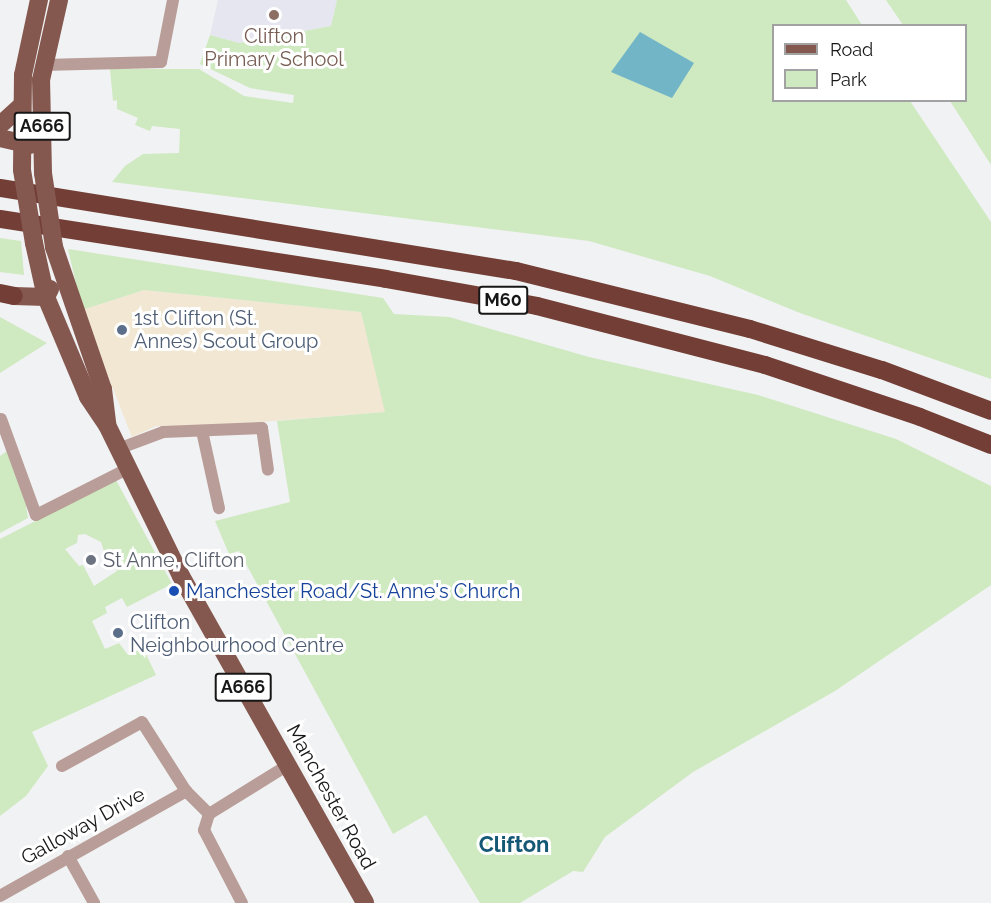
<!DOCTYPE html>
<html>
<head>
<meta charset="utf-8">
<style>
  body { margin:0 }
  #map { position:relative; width:991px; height:903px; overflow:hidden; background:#f1f2f3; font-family:Raleway,sans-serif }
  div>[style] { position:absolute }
  .built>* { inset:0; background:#e5e6ef }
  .industrial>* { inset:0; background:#f1e7d2 }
  .green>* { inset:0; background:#cfe9c1 }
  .water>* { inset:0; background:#71b5c7 }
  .minor>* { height:12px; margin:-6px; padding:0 6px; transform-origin:6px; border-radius:6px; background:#b99d98 }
  .primary>* { height:18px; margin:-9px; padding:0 9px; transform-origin:9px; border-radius:9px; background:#85584f }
  .motorway>* { height:18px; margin:-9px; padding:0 9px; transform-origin:9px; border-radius:9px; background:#723e35 }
  .primary-bridge>* { height:18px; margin:-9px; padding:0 9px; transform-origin:9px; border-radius:9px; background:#85584f }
  .dots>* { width:16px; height:16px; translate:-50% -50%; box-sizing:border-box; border:3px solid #fff; border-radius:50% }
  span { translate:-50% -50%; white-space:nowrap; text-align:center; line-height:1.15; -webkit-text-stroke:6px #fff; paint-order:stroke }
  .shield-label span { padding:2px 4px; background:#fff; border:2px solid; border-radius:4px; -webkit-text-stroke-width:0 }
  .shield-label { font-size:18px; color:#171718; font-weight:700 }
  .education-label { font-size:20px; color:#785e54 }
  .service-label { font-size:20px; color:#4e5e75 }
  .left { translate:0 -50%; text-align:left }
  .worship-label { font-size:20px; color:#5b616d }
  .transit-label { font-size:20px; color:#164399 }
  .street-label { font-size:20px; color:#171718 }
  .quarter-label { font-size:22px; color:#145875; font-weight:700 }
  .legend { position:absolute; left:772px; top:24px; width:195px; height:78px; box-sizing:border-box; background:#fff; border:2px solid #a2a2a3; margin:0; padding:8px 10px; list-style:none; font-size:18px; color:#171718 }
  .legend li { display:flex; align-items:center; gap:12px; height:30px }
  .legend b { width:30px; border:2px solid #a2a2a3 }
</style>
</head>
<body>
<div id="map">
  <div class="built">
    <i style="clip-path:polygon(218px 0,337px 0,331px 26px,239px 43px,210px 35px)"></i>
  </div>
  <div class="industrial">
    <i style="clip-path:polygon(144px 290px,361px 312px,386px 412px,196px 427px,156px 426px,132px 437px,82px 310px)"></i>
  </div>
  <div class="green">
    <i style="clip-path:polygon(337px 0,846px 0,862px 25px,774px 26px,774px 100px,910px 101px,991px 222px,991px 379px,800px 313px,710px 276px,589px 241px,112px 182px,125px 166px,143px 154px,179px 153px,180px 129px,152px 126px,150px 131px,135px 125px,138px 118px,117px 109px,117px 100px,113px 101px,110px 69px,199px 69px,244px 96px,293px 103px,294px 95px,250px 88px,200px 64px,210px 35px,239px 43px,331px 26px)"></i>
    <i style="clip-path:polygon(886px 0,991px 0,991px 165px,950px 101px,966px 100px,966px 26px,903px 25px)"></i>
    <i style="clip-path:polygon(0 238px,21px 241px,24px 275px,0 272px)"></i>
    <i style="clip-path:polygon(68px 249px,383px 298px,394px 314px,449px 317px,589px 357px,758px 395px,896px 439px,991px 486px,991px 585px,835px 691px,693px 772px,605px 837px,583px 872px,573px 871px,520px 903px,480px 903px,426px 815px,393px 834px,239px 551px,229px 554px,215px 521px,290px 502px,277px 421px,385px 412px,361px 312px,144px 290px,82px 310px)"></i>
    <i style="clip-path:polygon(0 317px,47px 343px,0 373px)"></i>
    <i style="clip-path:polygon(7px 451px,24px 493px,28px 518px,0 533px,0 456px)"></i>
    <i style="clip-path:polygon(evenodd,116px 480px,172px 584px,127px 607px,122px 598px,105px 607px,107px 613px,92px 621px,105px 649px,119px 643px,128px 655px,143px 648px,156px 675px,32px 732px,48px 766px,26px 796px,0 816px,0 539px,116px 480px,85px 534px,101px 542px,109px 566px,114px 563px,117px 571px,94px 586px,83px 565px,79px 566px,65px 549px,77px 543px,78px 535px,85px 534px)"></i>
  </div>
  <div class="water">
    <i style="clip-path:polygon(640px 32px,694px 63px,672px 98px,611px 72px)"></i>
  </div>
  <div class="minor">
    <i style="left:43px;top:65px;width:118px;rotate:-1.5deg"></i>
    <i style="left:161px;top:62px;width:63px;rotate:-79deg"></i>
    <i style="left:1px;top:419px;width:102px;rotate:70deg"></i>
    <i style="left:36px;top:515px;width:102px;rotate:-26.8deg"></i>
    <i style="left:202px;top:431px;width:79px;rotate:77.6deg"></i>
    <i style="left:118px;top:449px;width:48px;rotate:-20.7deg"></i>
    <i style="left:163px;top:432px;width:99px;rotate:-2.3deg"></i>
    <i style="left:262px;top:428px;width:42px;rotate:81.9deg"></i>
    <i style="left:62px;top:766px;width:91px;rotate:-28.8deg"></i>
    <i style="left:142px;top:722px;width:82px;rotate:57.5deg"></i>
    <i style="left:186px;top:791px;width:33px;rotate:45deg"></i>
    <i style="left:209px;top:814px;width:93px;rotate:-31.8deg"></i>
    <i style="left:209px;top:814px;width:17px;rotate:107deg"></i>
    <i style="left:204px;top:830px;width:82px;rotate:62.5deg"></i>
    <i style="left:68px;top:856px;width:54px;rotate:61deg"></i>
    <i style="left:0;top:896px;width:214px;rotate:-29.4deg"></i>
  </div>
  <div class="primary">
    <i style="left:0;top:125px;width:28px;rotate:-42deg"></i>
    <i style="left:0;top:138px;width:31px;rotate:13deg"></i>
    <i style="left:22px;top:170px;width:95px;rotate:-89.4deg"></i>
    <i style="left:23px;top:75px;width:77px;rotate:-78deg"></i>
    <i style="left:43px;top:173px;width:93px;rotate:-91.2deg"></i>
    <i style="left:41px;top:80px;width:82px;rotate:-77.3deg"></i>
    <i style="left:34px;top:243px;width:55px;rotate:77.5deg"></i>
    <i style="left:46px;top:297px;width:108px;rotate:67.2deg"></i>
    <i style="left:88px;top:397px;width:34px;rotate:56deg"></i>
    <i style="left:107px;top:425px;width:168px;rotate:63.9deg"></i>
    <i style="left:181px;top:576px;width:375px;rotate:60.6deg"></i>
    <i style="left:54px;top:247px;width:150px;rotate:71deg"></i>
    <i style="left:103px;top:389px;width:35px;rotate:83deg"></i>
    <i style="left:14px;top:296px;width:32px;rotate:2deg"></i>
    <i style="left:46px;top:297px;width:9px;rotate:-63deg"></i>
  </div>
  <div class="motorway">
    <i style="left:0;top:188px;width:523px;rotate:9.14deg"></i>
    <i style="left:516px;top:271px;width:241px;rotate:13.9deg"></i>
    <i style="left:750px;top:329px;width:138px;rotate:17.3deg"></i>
    <i style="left:882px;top:370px;width:116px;rotate:20.6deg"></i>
    <i style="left:0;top:219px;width:391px;rotate:8.8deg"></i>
    <i style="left:386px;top:279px;width:153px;rotate:10.1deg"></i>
    <i style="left:537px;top:306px;width:236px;rotate:14.5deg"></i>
    <i style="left:765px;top:365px;width:163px;rotate:18.5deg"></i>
    <i style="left:920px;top:417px;width:76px;rotate:21.5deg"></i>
    <i style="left:0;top:293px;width:14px;rotate:12deg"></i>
  </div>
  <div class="primary-bridge">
    <i style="left:22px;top:170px;width:74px;rotate:80.7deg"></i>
    <i style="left:43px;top:173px;width:75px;rotate:81.5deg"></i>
  </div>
  <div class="dots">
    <i style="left:274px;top:15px;background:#8d6e63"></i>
    <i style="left:122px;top:330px;background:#5c6f8a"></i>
    <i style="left:91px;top:560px;background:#6b7280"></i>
    <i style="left:174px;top:591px;background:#1a4fb4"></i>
    <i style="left:118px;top:633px;background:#5c6f8a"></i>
  </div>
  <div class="shield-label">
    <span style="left:42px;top:126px">A666</span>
    <span style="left:503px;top:300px">M60</span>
    <span style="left:243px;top:687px">A666</span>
  </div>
  <div class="education-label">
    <span style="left:274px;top:48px">Clifton<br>Primary School</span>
  </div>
  <div class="service-label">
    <span class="left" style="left:134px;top:330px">1st Clifton (St.<br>Annes) Scout Group</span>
    <span class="left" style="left:130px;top:634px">Clifton<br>Neighbourhood Centre</span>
  </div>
  <div class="worship-label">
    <span class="left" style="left:103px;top:560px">St Anne, Clifton</span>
  </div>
  <div class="transit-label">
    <span class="left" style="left:186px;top:591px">Manchester Road/St. Anne's Church</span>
  </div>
  <div class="street-label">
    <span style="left:331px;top:797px;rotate:61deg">Manchester Road</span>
    <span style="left:83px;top:826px;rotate:-29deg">Galloway Drive</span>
  </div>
  <div class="quarter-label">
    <span style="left:514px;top:845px">Clifton</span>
  </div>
  <ul class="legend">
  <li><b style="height:8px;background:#85584f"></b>Road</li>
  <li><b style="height:16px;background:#cfe9c1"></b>Park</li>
  </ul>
</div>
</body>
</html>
